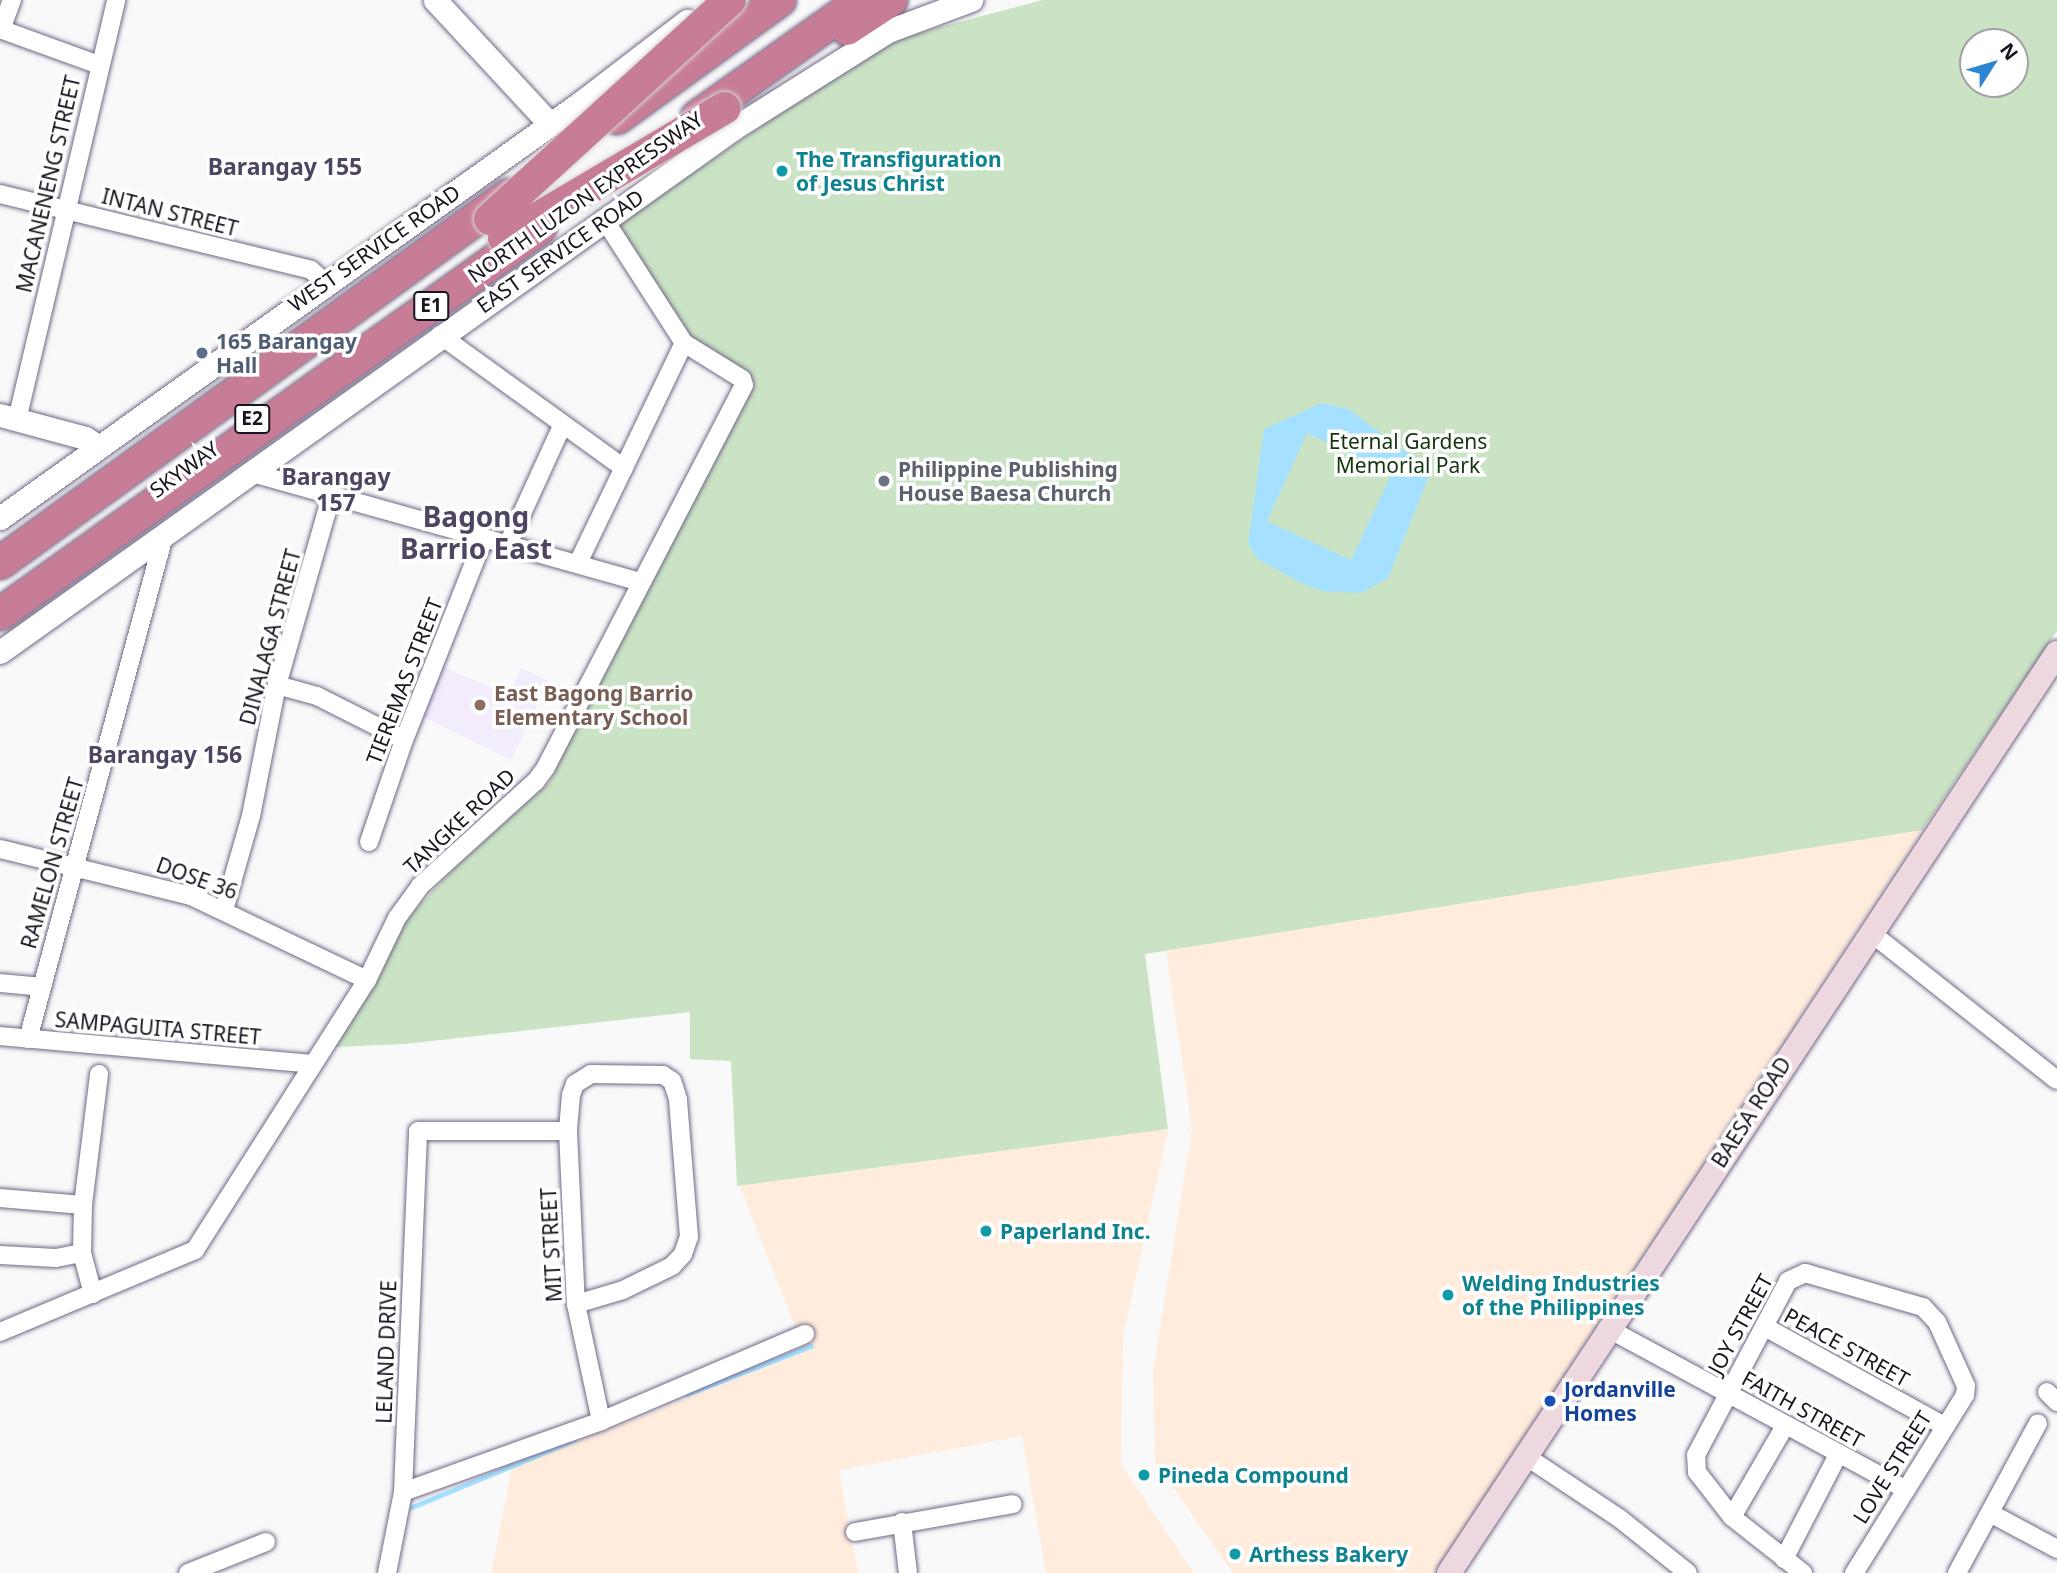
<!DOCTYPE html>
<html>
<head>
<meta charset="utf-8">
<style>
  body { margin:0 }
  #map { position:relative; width:2057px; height:1573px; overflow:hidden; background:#f9f9f9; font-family:"Noto Sans",sans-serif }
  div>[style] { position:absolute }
  .industrial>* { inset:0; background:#ffecdc }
  .built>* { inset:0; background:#f2ecfd }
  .green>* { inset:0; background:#c9e3c4 }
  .water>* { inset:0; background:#a6e0ff }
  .stream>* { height:5px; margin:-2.5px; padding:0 2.5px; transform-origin:2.5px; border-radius:2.5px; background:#a6e0ff }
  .roads { filter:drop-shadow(0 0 2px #726786) drop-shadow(0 0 2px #726786) }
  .minor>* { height:18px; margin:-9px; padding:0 9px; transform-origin:9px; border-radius:9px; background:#fff }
  .tertiary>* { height:23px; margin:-11.5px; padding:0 11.5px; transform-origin:11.5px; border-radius:11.5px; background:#fff }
  .secondary>* { height:24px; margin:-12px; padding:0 12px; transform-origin:12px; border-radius:12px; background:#eed8e0 }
  .motorway>* { height:32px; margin:-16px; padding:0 16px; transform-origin:16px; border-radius:16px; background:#c87d96 }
  .bridges { filter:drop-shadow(0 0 2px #d5d5d7) drop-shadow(0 0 2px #d5d5d7) }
  .motorway-bridge>* { height:32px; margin:-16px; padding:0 16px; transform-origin:16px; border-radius:16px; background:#c87d96 }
  .dots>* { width:19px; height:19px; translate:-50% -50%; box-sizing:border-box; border:4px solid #fff; border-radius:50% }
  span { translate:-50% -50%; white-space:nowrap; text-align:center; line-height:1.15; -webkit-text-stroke:7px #fff; paint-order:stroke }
  .shield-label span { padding:2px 5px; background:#fff; border:2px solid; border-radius:5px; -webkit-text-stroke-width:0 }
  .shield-label { font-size:19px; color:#181420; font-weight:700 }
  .culture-label { font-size:21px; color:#0d838f; font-weight:700 }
  .left { translate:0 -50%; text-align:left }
  .street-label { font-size:21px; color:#181420 }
  .service-label { font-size:21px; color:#4e5e75; font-weight:700 }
  .park-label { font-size:21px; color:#11360b }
  .worship-label { font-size:21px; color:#5b616d; font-weight:700 }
  .education-label { font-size:21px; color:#785e54; font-weight:700 }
  .transit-label { font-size:21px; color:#164399; font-weight:700 }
  .neighbourhood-label { font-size:23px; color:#4f4461; font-weight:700 }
  .district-label { font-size:28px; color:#4f4461; font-weight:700 }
  .north { position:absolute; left:1959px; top:28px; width:70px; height:70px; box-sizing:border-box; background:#fff; border:2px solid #a3a1a6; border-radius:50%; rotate:53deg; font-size:19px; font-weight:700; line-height:28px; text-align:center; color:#181420 }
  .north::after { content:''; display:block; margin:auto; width:24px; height:32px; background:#2d84d2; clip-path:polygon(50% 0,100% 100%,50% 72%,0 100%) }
</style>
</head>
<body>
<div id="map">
  <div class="industrial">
    <i style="clip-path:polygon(1922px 830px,1434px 1573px,1233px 1573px,1155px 1462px,1153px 1372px,1192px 1129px,1166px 951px)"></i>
    <i style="clip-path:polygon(1168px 1129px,1123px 1337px,1121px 1465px,1194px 1573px,1046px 1573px,1022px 1436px,839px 1470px,858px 1573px,491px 1573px,512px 1468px,805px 1352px,740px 1186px)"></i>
  </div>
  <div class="built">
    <i style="clip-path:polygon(439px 665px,508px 695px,521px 668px,549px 681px,511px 760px,419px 715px)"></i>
  </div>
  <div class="green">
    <i style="clip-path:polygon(evenodd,1043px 0,2057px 0,2057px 631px,1922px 830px,1145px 954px,1168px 1129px,737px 1186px,731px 1061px,690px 1059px,690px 1012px,405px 1044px,335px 1047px,407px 919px,449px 873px,550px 782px,645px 582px,751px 382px,699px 348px,616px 225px,887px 41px,1043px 0,1973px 42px,2015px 42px,2015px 84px,1973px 84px,1973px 42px)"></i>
  </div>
  <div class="water">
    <i style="clip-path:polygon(evenodd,1322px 403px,1349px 409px,1431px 471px,1388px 578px,1361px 593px,1322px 591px,1303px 584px,1258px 559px,1248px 544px,1264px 429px,1322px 403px,1307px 433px,1392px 473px,1351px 560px,1267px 521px,1307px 433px)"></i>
  </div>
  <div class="stream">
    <i style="left:687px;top:1394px;width:133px;rotate:-21.2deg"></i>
    <i style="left:412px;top:1507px;width:175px;rotate:-22.5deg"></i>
  </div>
  <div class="roads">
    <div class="minor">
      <i style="left:0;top:29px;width:105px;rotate:20deg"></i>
      <i style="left:1px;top:30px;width:32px;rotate:-70deg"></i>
      <i style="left:0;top:194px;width:320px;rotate:13.7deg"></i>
      <i style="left:311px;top:270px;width:18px;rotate:41deg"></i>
      <i style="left:440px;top:335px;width:227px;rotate:35.9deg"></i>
      <i style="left:17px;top:420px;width:432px;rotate:-76.7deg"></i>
      <i style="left:249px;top:472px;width:407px;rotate:15.7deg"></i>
      <i style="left:508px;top:544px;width:130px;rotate:-65.4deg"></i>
      <i style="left:578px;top:563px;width:244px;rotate:-64.3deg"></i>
      <i style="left:277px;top:685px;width:41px;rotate:15.4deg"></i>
      <i style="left:317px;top:696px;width:97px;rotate:26.8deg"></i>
      <i style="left:369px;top:842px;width:108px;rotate:-71.1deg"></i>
      <i style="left:404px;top:740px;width:217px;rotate:-68.4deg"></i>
      <i style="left:0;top:849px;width:197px;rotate:13.8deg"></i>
      <i style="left:191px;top:896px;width:195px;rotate:25.5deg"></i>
      <i style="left:224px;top:910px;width:98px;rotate:-74deg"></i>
      <i style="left:251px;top:816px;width:134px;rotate:-78.8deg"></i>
      <i style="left:277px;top:685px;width:196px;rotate:-74deg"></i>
      <i style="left:1870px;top:932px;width:238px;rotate:38.4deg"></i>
      <i style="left:0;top:983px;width:42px;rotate:5.4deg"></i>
      <i style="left:0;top:1036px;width:313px;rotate:5.1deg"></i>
      <i style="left:28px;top:1039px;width:521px;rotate:-74.87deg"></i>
      <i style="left:0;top:1198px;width:83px;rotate:4.8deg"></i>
      <i style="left:0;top:1255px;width:56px;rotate:3.1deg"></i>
      <i style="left:56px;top:1258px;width:26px;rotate:-11deg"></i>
      <i style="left:93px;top:1294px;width:42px;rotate:-105deg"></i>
      <i style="left:82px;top:1253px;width:48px;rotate:-88.8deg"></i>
      <i style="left:83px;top:1205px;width:132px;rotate:-83deg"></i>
      <i style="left:576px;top:1304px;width:49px;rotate:-16.6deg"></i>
      <i style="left:623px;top:1290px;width:55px;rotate:-26.1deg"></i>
      <i style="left:672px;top:1266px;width:16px;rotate:-47deg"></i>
      <i style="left:683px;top:1254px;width:18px;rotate:-71deg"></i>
      <i style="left:689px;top:1237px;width:138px;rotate:-94.6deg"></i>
      <i style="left:678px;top:1099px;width:19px;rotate:-108deg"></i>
      <i style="left:672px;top:1081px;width:11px;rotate:-146deg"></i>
      <i style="left:663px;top:1075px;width:72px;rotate:-179.2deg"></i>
      <i style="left:591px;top:1074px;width:19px;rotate:148deg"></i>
      <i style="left:575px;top:1084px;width:12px;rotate:110deg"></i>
      <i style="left:571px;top:1095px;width:36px;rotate:95deg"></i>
      <i style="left:568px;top:1131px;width:173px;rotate:87.4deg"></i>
      <i style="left:576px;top:1304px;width:120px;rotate:77.9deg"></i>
      <i style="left:1765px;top:1327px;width:205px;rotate:28.9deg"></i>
      <i style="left:1607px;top:1328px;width:336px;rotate:28.4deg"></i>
      <i style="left:0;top:1332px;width:212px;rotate:-22.8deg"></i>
      <i style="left:195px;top:1250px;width:320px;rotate:-57.5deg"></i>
      <i style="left:367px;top:980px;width:69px;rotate:-64.2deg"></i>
      <i style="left:397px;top:918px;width:39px;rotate:-54deg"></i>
      <i style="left:420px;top:886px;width:156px;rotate:-42.2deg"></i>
      <i style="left:536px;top:781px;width:17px;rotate:-54deg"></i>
      <i style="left:546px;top:767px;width:430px;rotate:-62.6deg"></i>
      <i style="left:744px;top:385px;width:6px;rotate:-108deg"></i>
      <i style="left:742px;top:379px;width:68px;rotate:-148.2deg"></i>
      <i style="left:684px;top:343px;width:148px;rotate:-122.8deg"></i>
      <i style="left:2047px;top:1392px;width:14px;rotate:45deg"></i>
      <i style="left:1524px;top:1455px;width:114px;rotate:33.6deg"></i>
      <i style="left:1619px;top:1518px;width:88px;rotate:38.6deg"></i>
      <i style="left:403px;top:1492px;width:210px;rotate:-19.7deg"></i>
      <i style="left:601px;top:1421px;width:222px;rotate:-23.1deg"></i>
      <i style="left:1990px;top:1513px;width:76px;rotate:28.2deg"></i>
      <i style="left:1732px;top:1517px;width:105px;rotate:-59.8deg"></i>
      <i style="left:902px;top:1522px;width:51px;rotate:83.3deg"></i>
      <i style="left:855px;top:1532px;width:160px;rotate:-10deg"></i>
      <i style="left:1784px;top:1559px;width:117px;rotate:-62.6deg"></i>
      <i style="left:188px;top:1573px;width:84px;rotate:-21.7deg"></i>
      <i style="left:387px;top:1573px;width:83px;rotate:-78.8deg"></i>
      <i style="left:403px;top:1492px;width:361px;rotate:-87.6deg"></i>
      <i style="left:418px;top:1131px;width:150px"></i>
      <i style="left:1803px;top:1573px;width:90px;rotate:-141.7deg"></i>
      <i style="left:1732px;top:1517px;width:57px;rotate:-127.9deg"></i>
      <i style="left:1697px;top:1472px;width:17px;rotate:-93deg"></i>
      <i style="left:1696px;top:1455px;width:197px;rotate:-62.1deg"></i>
      <i style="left:1788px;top:1281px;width:19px;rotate:-25deg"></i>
      <i style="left:1805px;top:1273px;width:123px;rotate:16.1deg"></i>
      <i style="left:1923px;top:1307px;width:21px;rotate:47deg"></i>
      <i style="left:1937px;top:1322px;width:70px;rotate:65.6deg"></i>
      <i style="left:1966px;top:1386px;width:9px;rotate:96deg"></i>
      <i style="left:1965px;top:1395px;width:210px;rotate:121.9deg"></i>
      <i style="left:1957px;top:1573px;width:170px;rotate:-61.6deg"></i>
    </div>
    <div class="tertiary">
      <i style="left:435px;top:0;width:169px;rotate:47.2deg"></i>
      <i style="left:0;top:415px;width:88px;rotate:15.1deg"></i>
      <i style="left:85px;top:438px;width:15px;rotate:32deg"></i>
      <i style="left:0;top:518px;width:713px;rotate:-35.58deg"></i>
      <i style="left:580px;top:103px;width:135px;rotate:-37.5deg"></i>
      <i style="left:0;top:652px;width:902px;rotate:-35.52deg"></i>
      <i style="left:734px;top:128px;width:182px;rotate:-32.2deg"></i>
      <i style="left:888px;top:31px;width:89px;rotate:-20.5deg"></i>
    </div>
    <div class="secondary">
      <i style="left:1449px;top:1573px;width:1103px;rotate:-56.54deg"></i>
    </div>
    <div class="motorway">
      <i style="left:847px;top:29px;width:53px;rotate:-33.4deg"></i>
      <i style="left:697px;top:117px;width:202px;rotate:-35.3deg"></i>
      <i style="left:617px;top:118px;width:201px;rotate:-35.9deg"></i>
      <i style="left:0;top:563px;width:628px;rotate:-35.87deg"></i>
      <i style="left:0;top:614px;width:664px;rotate:-35.56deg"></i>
    </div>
  </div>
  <div class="bridges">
    <div class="motorway-bridge">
      <i style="left:490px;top:219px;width:325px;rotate:-42.4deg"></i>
      <i style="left:504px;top:238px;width:256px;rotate:-30.5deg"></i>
    </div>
  </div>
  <div class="dots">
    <i style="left:782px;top:171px;background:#0f9aa8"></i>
    <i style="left:202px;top:353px;background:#5c6f8a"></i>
    <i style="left:884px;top:481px;background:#6b7280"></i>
    <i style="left:480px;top:705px;background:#8d6e63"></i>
    <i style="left:986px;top:1231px;background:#0f9aa8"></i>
    <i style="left:1448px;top:1295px;background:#0f9aa8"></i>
    <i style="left:1550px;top:1401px;background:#1a4fb4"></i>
    <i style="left:1144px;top:1475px;background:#0f9aa8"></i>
    <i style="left:1235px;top:1554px;background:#0f9aa8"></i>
  </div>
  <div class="shield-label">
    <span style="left:431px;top:306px">E1</span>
    <span style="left:252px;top:419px">E2</span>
  </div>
  <div class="culture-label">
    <span class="left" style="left:796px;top:171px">The Transfiguration<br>of Jesus Christ</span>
    <span class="left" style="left:1000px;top:1231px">Paperland Inc.</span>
    <span class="left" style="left:1462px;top:1295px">Welding Industries<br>of the Philippines</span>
    <span class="left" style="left:1158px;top:1475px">Pineda Compound</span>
    <span class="left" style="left:1249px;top:1554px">Arthess Bakery</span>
  </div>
  <div class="street-label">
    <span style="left:48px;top:184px;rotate:-77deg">MACANENENG STREET</span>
    <span style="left:585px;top:197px;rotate:-35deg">NORTH LUZON EXPRESSWAY</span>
    <span style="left:170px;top:212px;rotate:14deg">INTAN STREET</span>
    <span style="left:374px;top:248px;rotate:-35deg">WEST SERVICE ROAD</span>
    <span style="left:560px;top:251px;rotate:-35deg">EAST SERVICE ROAD</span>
    <span style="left:184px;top:469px;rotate:-36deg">SKYWAY</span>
    <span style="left:270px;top:637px;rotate:-75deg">DINALAGA STREET</span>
    <span style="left:404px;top:681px;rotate:-69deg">TIEREMAS STREET</span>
    <span style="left:459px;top:821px;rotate:-43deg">TANGKE ROAD</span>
    <span style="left:52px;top:863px;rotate:-74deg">RAMELON STREET</span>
    <span style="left:197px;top:878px;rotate:20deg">DOSE 36</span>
    <span style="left:158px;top:1028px;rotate:5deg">SAMPAGUITA STREET</span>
    <span style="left:1751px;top:1112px;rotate:-57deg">BAESA ROAD</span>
    <span style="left:551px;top:1245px;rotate:-93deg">MIT STREET</span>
    <span style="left:1740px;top:1324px;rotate:-61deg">JOY STREET</span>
    <span style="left:1847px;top:1347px;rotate:29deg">PEACE STREET</span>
    <span style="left:386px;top:1352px;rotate:-88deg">LELAND DRIVE</span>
    <span style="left:1803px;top:1409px;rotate:29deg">FAITH STREET</span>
    <span style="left:1892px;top:1467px;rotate:-58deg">LOVE STREET</span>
  </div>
  <div class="service-label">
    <span class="left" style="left:216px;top:353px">165 Barangay<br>Hall</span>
  </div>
  <div class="park-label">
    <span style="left:1408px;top:453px">Eternal Gardens<br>Memorial Park</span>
  </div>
  <div class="worship-label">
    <span class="left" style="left:898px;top:481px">Philippine Publishing<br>House Baesa Church</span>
  </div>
  <div class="education-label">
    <span class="left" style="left:494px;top:705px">East Bagong Barrio<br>Elementary School</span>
  </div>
  <div class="transit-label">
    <span class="left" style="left:1564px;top:1401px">Jordanville<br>Homes</span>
  </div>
  <div class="neighbourhood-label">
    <span style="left:285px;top:166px">Barangay 155</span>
    <span style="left:336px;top:489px">Barangay<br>157</span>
    <span style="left:165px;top:754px">Barangay 156</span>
  </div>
  <div class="district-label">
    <span style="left:476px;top:532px">Bagong<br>Barrio East</span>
  </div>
  <div class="north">N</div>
</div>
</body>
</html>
